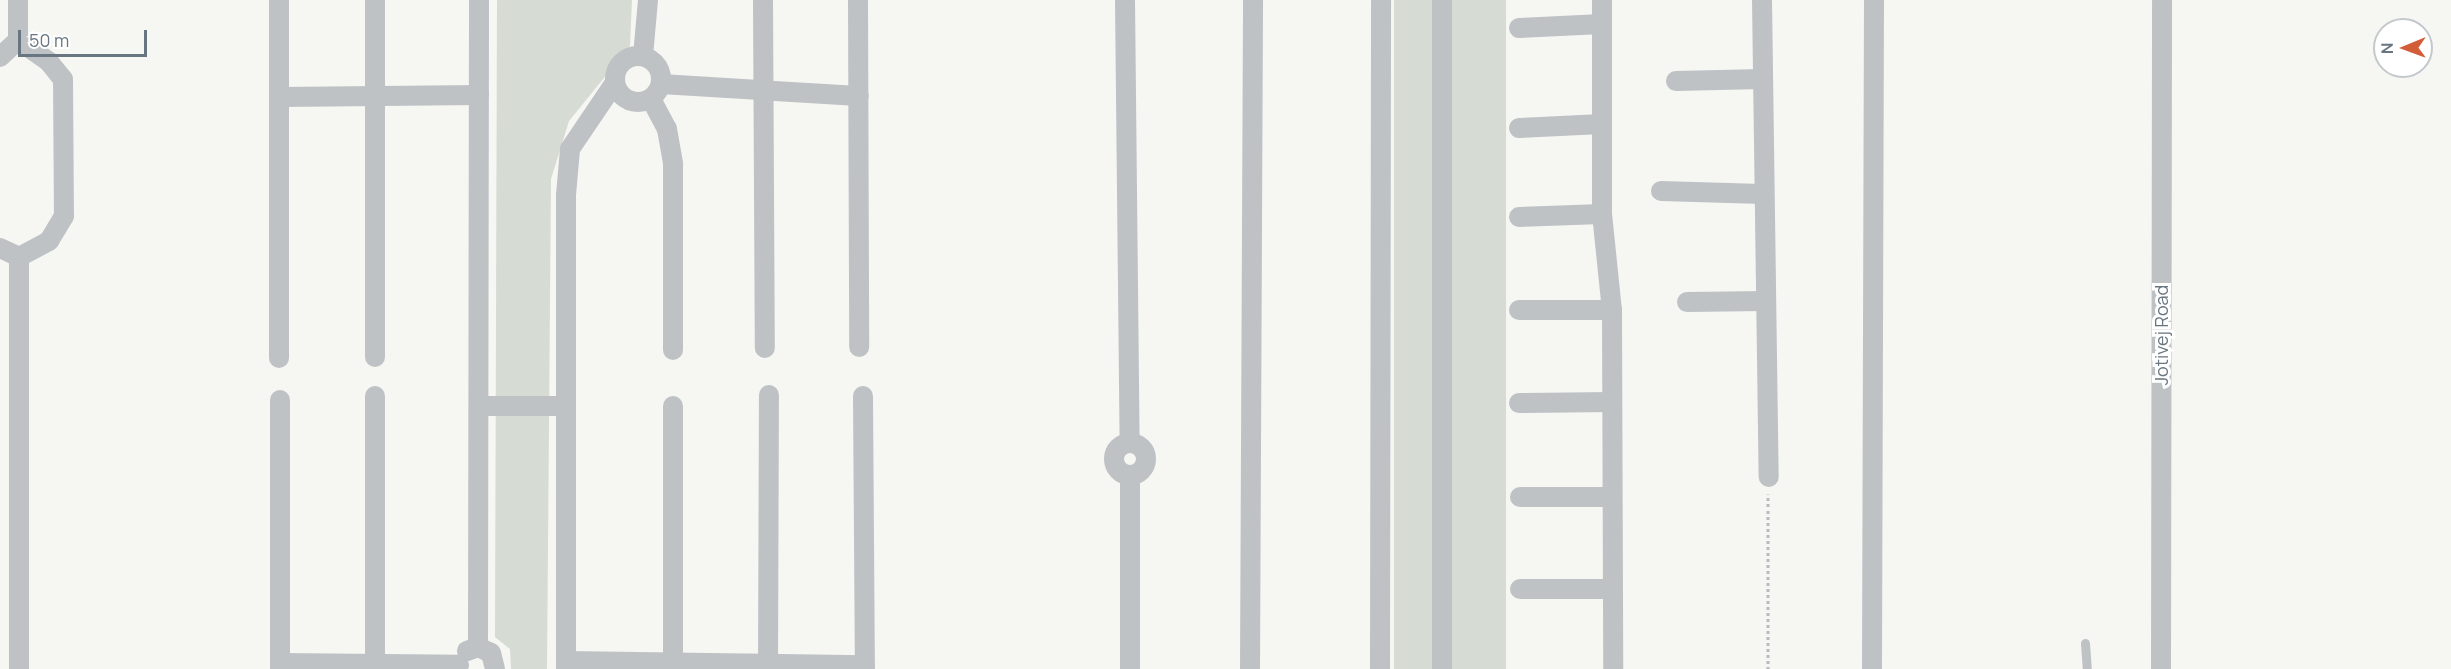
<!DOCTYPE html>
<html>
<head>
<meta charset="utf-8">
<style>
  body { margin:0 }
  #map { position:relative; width:2451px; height:669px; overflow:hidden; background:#f6f6f3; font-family:Manrope,sans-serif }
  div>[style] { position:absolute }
  .green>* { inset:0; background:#d6dbd3; transform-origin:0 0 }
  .path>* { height:3px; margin-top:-1.5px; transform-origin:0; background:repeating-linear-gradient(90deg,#b8bbbd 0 3px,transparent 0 6px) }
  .lane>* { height:9px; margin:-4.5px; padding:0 4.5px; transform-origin:4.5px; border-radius:4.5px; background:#bec2c5 }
  .street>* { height:20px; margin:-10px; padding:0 10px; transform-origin:10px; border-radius:10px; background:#bec2c5 }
  .street>.ring { margin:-10px; padding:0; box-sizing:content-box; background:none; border:20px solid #bec2c5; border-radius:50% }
  span { translate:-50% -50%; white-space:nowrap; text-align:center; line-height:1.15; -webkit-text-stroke:6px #fff; paint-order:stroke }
  .street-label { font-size:18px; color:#687681 }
  .north { position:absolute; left:2373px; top:18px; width:60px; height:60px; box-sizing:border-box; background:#fff; border:2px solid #c3c8cd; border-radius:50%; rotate:269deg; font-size:16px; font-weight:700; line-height:24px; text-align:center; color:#687681 }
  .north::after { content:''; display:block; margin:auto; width:21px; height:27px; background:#d25d38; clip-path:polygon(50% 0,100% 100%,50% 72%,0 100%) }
  .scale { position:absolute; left:18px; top:30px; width:129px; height:27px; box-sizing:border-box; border:3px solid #687681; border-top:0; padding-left:8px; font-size:18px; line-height:21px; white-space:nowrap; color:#687681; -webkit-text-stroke:4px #fff; paint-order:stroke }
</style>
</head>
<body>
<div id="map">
  <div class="green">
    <i style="clip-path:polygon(497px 0,632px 0,630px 46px,569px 121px,551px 179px,547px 669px,511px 669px,510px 649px,495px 637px)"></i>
    <i style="left:1394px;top:0;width:112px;height:669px"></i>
  </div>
  <div class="path">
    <i style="left:1768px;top:669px;width:175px;rotate:-90deg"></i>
  </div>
  <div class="lane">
    <i style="left:2085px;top:643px;width:26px;rotate:86deg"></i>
  </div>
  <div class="street">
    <i style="left:763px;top:0;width:348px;rotate:89.7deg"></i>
    <i style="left:858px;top:0;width:347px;rotate:89.8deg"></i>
    <i style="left:1125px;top:0;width:442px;rotate:89.4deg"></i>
    <i style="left:1602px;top:0;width:214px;rotate:90deg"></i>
    <i style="left:1602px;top:214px;width:97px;rotate:84.1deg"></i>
    <i style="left:1612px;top:310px;width:359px;rotate:89.8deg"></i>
    <i style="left:1762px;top:0;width:477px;rotate:89.2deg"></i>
    <i style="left:1519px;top:28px;width:83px;rotate:-2.8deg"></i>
    <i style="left:18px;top:40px;width:38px;rotate:35deg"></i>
    <i style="left:49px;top:62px;width:22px;rotate:51deg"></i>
    <i style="left:63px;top:79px;width:137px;rotate:89.6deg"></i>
    <i style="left:64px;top:216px;width:29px;rotate:121deg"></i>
    <i style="left:49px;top:241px;width:34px;rotate:152deg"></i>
    <i class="ring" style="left:615px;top:56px;width:26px;height:26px"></i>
    <i style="left:643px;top:56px;width:56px;rotate:-84.9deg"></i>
    <i style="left:0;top:57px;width:25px;rotate:-43deg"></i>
    <i style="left:18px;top:40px;width:40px;rotate:-90deg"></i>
    <i style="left:1676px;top:81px;width:86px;rotate:-1.3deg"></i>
    <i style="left:661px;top:84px;width:198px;rotate:3.5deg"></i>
    <i style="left:280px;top:97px;width:199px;rotate:-0.6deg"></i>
    <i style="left:651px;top:99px;width:34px;rotate:62deg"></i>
    <i style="left:667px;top:129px;width:36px;rotate:80deg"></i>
    <i style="left:673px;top:164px;width:186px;rotate:90deg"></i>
    <i style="left:1519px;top:128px;width:83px;rotate:-2.8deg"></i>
    <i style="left:1661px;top:191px;width:101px;rotate:1.7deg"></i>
    <i style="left:1519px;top:217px;width:83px;rotate:-2.1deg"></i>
    <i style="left:0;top:248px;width:21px;rotate:25deg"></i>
    <i style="left:19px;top:257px;width:412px;rotate:90deg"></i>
    <i style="left:1687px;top:302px;width:78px;rotate:-0.7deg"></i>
    <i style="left:1519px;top:310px;width:93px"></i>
    <i style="left:375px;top:357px;width:357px;rotate:-90deg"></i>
    <i style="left:279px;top:358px;width:358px;rotate:-90deg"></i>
    <i style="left:863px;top:396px;width:273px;rotate:89.6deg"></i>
    <i style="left:1519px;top:403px;width:93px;rotate:-0.6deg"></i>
    <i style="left:479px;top:406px;width:87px"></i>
    <i style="left:673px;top:406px;width:263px;rotate:90deg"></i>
    <i class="ring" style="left:1114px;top:443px;width:12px;height:12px"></i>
    <i style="left:1520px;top:497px;width:92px"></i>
    <i style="left:1520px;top:589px;width:92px"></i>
    <i style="left:478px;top:647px;width:647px;rotate:-89.91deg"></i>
    <i style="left:467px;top:651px;width:12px;rotate:-20deg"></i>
    <i style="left:478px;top:647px;width:14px;rotate:25deg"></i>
    <i style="left:491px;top:653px;width:16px;rotate:76deg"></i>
    <i style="left:566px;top:661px;width:299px;rotate:0.8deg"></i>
    <i style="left:280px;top:663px;width:179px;rotate:0.6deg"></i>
    <i style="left:280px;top:669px;width:269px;rotate:-90deg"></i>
    <i style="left:375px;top:669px;width:273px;rotate:-90deg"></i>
    <i style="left:566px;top:669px;width:474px;rotate:-90deg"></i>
    <i style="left:566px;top:195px;width:46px;rotate:-85deg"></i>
    <i style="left:570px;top:149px;width:78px;rotate:-55.9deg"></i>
    <i style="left:768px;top:669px;width:274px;rotate:-89.8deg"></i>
    <i style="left:1130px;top:669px;width:194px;rotate:-90deg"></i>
    <i style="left:1250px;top:669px;width:669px;rotate:-89.74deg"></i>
    <i style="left:1380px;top:669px;width:669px;rotate:-89.91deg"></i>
    <i style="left:1442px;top:669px;width:669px;rotate:-90deg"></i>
    <i style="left:1872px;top:669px;width:669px;rotate:-89.83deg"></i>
    <i style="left:2161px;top:669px;width:669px;rotate:-89.91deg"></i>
  </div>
  <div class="street-label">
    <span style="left:2161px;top:335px;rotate:-90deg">Jotivej Road</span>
  </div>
  <div class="north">N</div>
  <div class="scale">50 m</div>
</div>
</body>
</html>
